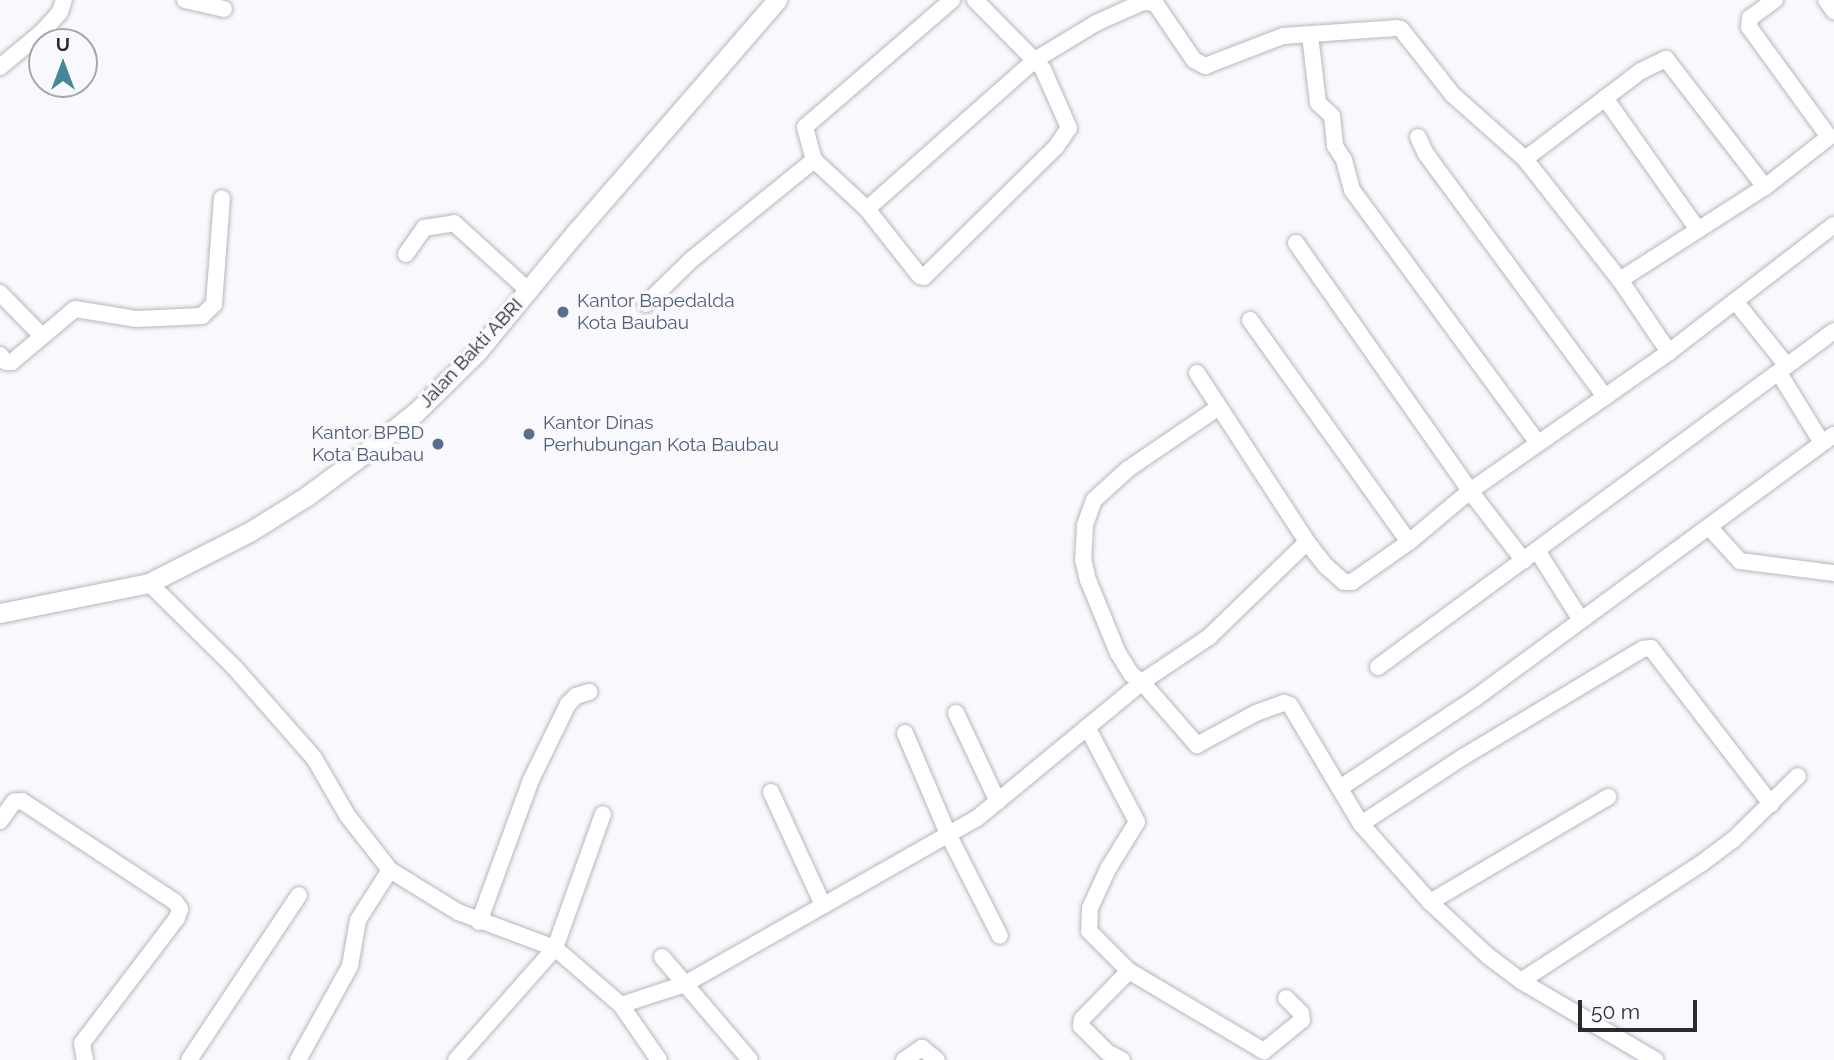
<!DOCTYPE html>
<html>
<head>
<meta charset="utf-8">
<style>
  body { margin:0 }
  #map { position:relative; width:1834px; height:1060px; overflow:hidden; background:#f9f9fd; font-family:Raleway,sans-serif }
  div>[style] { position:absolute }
  .roads { filter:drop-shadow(0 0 2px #b6b6c0) drop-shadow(0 0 2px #b6b6c0) }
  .minor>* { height:16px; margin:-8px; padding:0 8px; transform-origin:8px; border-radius:8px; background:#fff }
  .tertiary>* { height:19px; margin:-9.5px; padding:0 9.5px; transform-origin:9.5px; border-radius:9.5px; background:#fff }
  .dots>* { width:19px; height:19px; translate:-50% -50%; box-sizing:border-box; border:4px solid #f9f9fd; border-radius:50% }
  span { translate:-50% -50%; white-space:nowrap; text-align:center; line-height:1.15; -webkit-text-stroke:7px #f9f9fd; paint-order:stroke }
  .service-label { font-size:19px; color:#4e5e75 }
  .left { translate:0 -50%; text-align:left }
  .right { translate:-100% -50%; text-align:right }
  .street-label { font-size:19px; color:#2b2b2f }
  .north { position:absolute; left:28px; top:28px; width:70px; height:70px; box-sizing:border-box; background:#f9f9fd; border:2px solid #a7a7ab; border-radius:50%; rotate:0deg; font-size:19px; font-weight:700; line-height:28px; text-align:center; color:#2b2b2f }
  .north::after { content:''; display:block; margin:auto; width:24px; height:32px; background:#448797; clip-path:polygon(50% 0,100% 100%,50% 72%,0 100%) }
  .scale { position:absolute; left:1578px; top:1000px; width:119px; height:32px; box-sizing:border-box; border:4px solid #2b2b2f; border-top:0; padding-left:9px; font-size:21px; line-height:24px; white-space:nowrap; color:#2b2b2f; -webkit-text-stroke:5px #f9f9fd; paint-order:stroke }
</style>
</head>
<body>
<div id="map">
  <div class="roads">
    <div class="minor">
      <i style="left:185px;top:0;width:40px;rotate:13deg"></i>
      <i style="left:952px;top:0;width:194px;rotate:139.2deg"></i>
      <i style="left:805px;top:127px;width:34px;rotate:75deg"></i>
      <i style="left:814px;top:160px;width:72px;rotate:42.8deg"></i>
      <i style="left:867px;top:209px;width:85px;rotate:51.7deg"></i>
      <i style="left:920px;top:276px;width:4px;rotate:14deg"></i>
      <i style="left:924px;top:277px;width:185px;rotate:-44.6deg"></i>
      <i style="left:1056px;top:147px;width:23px;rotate:-56deg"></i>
      <i style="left:1069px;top:128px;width:64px;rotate:-113.8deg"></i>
      <i style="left:1043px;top:69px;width:97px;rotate:-134.6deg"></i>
      <i style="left:1826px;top:0;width:14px;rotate:54deg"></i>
      <i style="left:1310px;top:35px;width:68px;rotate:83.3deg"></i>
      <i style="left:1318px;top:103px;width:19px;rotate:43deg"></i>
      <i style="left:1332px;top:116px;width:30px;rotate:84deg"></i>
      <i style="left:1335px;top:146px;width:17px;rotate:57deg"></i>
      <i style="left:1344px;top:160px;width:31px;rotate:75deg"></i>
      <i style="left:1352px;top:190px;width:313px;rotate:53.7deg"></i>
      <i style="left:0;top:67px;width:56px;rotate:-39.9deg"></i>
      <i style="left:43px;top:31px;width:25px;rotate:-48deg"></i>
      <i style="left:60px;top:12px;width:13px;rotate:-72deg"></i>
      <i style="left:1605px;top:98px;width:161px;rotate:54.8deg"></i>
      <i style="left:1418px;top:137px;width:19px;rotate:65deg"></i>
      <i style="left:1426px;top:154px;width:302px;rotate:53.6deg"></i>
      <i style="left:1525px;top:159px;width:146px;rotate:-37.2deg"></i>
      <i style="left:1641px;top:71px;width:28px;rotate:-26deg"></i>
      <i style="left:1666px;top:59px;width:162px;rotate:52.3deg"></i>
      <i style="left:867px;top:209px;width:225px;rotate:-41.6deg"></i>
      <i style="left:1035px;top:60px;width:71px;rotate:-31.2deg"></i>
      <i style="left:1096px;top:23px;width:51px;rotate:-24.1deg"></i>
      <i style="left:1143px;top:2px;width:12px;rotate:5deg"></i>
      <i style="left:1155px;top:3px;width:69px;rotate:55.6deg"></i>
      <i style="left:1194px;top:60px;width:13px;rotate:29deg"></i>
      <i style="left:1205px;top:66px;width:84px;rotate:-21deg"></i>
      <i style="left:1283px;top:36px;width:113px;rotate:-4deg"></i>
      <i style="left:1396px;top:28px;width:5px;rotate:11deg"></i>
      <i style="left:1401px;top:29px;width:84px;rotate:51.8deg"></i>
      <i style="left:1453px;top:95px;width:96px;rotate:41.6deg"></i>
      <i style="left:1525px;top:159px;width:154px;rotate:51.9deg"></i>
      <i style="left:1620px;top:280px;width:87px;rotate:55.8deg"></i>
      <i style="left:1296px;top:243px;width:303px;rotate:54.9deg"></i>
      <i style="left:1470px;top:491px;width:88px;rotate:52.4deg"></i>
      <i style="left:406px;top:254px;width:32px;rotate:-55deg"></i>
      <i style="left:424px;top:228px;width:30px;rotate:-9deg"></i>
      <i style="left:454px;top:223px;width:101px;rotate:42.2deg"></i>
      <i style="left:1620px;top:280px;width:172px;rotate:-32.7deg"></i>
      <i style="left:1765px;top:187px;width:81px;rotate:-38deg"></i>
      <i style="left:1829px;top:137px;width:136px;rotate:-126deg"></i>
      <i style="left:1749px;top:27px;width:9px;rotate:-84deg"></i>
      <i style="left:1750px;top:18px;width:31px;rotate:-36deg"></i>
      <i style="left:0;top:293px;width:60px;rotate:45.7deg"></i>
      <i style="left:1735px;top:301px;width:83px;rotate:51.3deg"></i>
      <i style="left:646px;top:304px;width:63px;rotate:-44.4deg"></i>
      <i style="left:691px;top:260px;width:159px;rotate:-39.1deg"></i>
      <i style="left:1250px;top:320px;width:273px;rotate:54.4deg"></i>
      <i style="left:0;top:355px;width:9px;rotate:49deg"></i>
      <i style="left:6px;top:362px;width:6px"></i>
      <i style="left:12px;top:362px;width:82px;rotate:-40.1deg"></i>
      <i style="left:75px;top:309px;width:63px;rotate:9.2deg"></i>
      <i style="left:137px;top:319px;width:65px;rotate:-2.6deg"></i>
      <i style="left:202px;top:316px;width:17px;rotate:-45deg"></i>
      <i style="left:214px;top:304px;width:106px;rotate:-85.7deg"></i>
      <i style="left:1197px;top:373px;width:202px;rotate:56.9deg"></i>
      <i style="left:1307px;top:542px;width:31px;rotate:52deg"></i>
      <i style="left:1326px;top:566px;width:24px;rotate:42deg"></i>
      <i style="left:1344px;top:582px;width:8px"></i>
      <i style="left:1352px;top:582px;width:70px;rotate:-35.1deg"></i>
      <i style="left:1409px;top:542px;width:80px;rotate:-39.9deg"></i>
      <i style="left:1470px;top:491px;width:243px;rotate:-34.9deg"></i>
      <i style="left:1669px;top:352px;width:208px;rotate:-37.6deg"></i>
      <i style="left:1779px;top:373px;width:82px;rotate:58.4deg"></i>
      <i style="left:1219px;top:407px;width:110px;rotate:145.7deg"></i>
      <i style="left:1128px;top:469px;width:46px;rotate:137.6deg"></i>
      <i style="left:1094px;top:500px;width:27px;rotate:110deg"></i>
      <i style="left:1085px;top:525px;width:34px;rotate:93deg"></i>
      <i style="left:1083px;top:559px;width:22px;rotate:77deg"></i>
      <i style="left:1088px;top:580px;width:79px;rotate:67.7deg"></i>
      <i style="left:1118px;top:653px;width:25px;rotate:58deg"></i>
      <i style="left:1131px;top:674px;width:14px;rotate:36deg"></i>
      <i style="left:1142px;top:682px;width:84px;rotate:48.9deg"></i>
      <i style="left:1197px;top:745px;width:67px;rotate:-28.5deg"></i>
      <i style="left:1256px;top:713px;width:30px;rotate:-20deg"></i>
      <i style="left:1284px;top:703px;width:6px;rotate:18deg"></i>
      <i style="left:1290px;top:705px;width:139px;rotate:59.2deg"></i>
      <i style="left:1361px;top:824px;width:104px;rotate:48.5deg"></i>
      <i style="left:1430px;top:902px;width:79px;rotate:43deg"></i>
      <i style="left:1488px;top:956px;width:41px;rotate:37.1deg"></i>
      <i style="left:1521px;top:981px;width:216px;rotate:-33.1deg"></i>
      <i style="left:1702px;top:863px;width:39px;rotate:-37deg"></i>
      <i style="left:1733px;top:840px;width:91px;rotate:-44.6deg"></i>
      <i style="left:1710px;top:528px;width:45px;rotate:47.7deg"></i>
      <i style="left:1740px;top:561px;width:95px;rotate:7.3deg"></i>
      <i style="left:1538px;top:552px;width:80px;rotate:57.7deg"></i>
      <i style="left:149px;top:583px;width:120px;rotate:44.7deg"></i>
      <i style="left:234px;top:667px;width:121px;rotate:48.7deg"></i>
      <i style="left:314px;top:758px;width:66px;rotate:59.9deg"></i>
      <i style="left:347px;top:815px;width:70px;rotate:52deg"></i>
      <i style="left:390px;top:870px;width:80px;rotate:31.7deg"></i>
      <i style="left:458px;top:912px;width:103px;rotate:20.4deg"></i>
      <i style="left:555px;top:948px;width:87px;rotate:40.8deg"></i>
      <i style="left:621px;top:1005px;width:67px;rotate:-18.2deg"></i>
      <i style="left:685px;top:984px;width:335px;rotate:-29.6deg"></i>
      <i style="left:976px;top:819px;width:215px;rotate:-39.5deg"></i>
      <i style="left:1142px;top:682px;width:81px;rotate:-33.9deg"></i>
      <i style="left:1209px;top:637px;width:136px;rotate:-44.1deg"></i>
      <i style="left:1378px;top:667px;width:566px;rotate:-36.38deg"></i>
      <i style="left:956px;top:713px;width:98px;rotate:64.7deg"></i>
      <i style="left:1087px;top:727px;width:107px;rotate:62.2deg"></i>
      <i style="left:1137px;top:822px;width:55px;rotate:121.7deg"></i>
      <i style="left:1108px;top:869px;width:43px;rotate:114.8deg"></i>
      <i style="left:1090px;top:908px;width:23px;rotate:92deg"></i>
      <i style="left:1089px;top:931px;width:57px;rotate:45deg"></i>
      <i style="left:1129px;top:971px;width:157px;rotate:30.7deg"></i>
      <i style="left:1264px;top:1051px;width:49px;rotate:-39.2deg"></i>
      <i style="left:1302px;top:1020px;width:7px;rotate:-98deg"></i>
      <i style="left:1301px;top:1013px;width:21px;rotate:-135deg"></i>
      <i style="left:905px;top:733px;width:110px;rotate:66.9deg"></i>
      <i style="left:948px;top:834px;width:114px;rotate:63deg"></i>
      <i style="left:1340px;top:788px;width:161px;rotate:-33.6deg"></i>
      <i style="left:1474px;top:699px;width:446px;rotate:-36.3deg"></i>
      <i style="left:771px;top:792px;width:124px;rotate:65.3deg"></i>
      <i style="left:0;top:821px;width:24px;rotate:-54deg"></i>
      <i style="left:14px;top:802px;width:8px;rotate:-7deg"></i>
      <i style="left:22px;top:801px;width:183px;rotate:33.4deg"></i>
      <i style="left:175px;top:902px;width:9px;rotate:54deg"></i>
      <i style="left:180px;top:909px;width:9px;rotate:108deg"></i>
      <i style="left:177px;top:918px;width:157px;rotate:127.2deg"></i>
      <i style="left:82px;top:1043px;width:17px;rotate:80deg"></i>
      <i style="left:1361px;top:824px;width:122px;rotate:-33.3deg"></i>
      <i style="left:1463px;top:757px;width:210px;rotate:-31deg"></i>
      <i style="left:1643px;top:649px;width:8px;rotate:-7deg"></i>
      <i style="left:1651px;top:648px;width:197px;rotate:52.4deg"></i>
      <i style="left:1430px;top:902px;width:207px;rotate:-30.5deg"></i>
      <i style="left:479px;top:922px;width:151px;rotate:-69.9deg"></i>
      <i style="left:531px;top:780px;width:85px;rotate:-64deg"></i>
      <i style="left:568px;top:704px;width:11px;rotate:-45deg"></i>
      <i style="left:576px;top:696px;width:14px;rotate:-17deg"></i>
      <i style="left:662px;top:957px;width:135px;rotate:49.5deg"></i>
      <i style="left:1521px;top:981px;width:156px;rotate:30.5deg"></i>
      <i style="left:621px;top:1005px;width:67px;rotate:55.4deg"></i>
      <i style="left:189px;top:1060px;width:198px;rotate:-56.3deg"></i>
      <i style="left:298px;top:1060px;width:107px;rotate:-61deg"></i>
      <i style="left:350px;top:966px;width:47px;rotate:-80.1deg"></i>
      <i style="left:358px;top:920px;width:59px;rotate:-57.4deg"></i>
      <i style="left:456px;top:1060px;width:149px;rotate:-48.5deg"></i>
      <i style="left:555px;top:948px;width:142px;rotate:-70.3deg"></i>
      <i style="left:904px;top:1060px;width:22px;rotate:-34deg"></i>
      <i style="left:922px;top:1048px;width:19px;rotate:39deg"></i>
      <i style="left:1122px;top:1060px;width:17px;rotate:-152deg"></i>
      <i style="left:1107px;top:1052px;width:37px;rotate:-135deg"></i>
      <i style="left:1081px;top:1026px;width:7px;rotate:-82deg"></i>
      <i style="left:1082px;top:1019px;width:67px;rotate:-45.6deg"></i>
    </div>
    <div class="tertiary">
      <i style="left:0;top:613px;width:152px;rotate:-11.4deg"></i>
      <i style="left:149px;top:583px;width:114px;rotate:-27deg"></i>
      <i style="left:251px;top:531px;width:66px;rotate:-32deg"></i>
      <i style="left:307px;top:496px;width:67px;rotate:-36.5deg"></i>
      <i style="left:361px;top:456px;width:70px;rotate:-38.7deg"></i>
      <i style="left:416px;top:412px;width:86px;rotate:-44.5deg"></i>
      <i style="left:477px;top:352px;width:156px;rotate:-50.5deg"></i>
      <i style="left:576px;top:232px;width:307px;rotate:-49.1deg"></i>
    </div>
  </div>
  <div class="dots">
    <i style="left:563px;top:312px;background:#5c6f8a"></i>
    <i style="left:529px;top:434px;background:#5c6f8a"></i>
    <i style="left:438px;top:444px;background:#5c6f8a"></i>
  </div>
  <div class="service-label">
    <span class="left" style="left:577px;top:312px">Kantor Bapedalda<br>Kota Baubau</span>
    <span class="left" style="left:543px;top:434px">Kantor Dinas<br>Perhubungan Kota Baubau</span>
    <span class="right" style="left:424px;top:444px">Kantor BPBD<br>Kota Baubau</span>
  </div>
  <div class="street-label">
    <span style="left:471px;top:353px;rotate:-47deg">Jalan Bakti ABRI</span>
  </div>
  <div class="north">U</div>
  <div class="scale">50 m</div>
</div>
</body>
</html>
